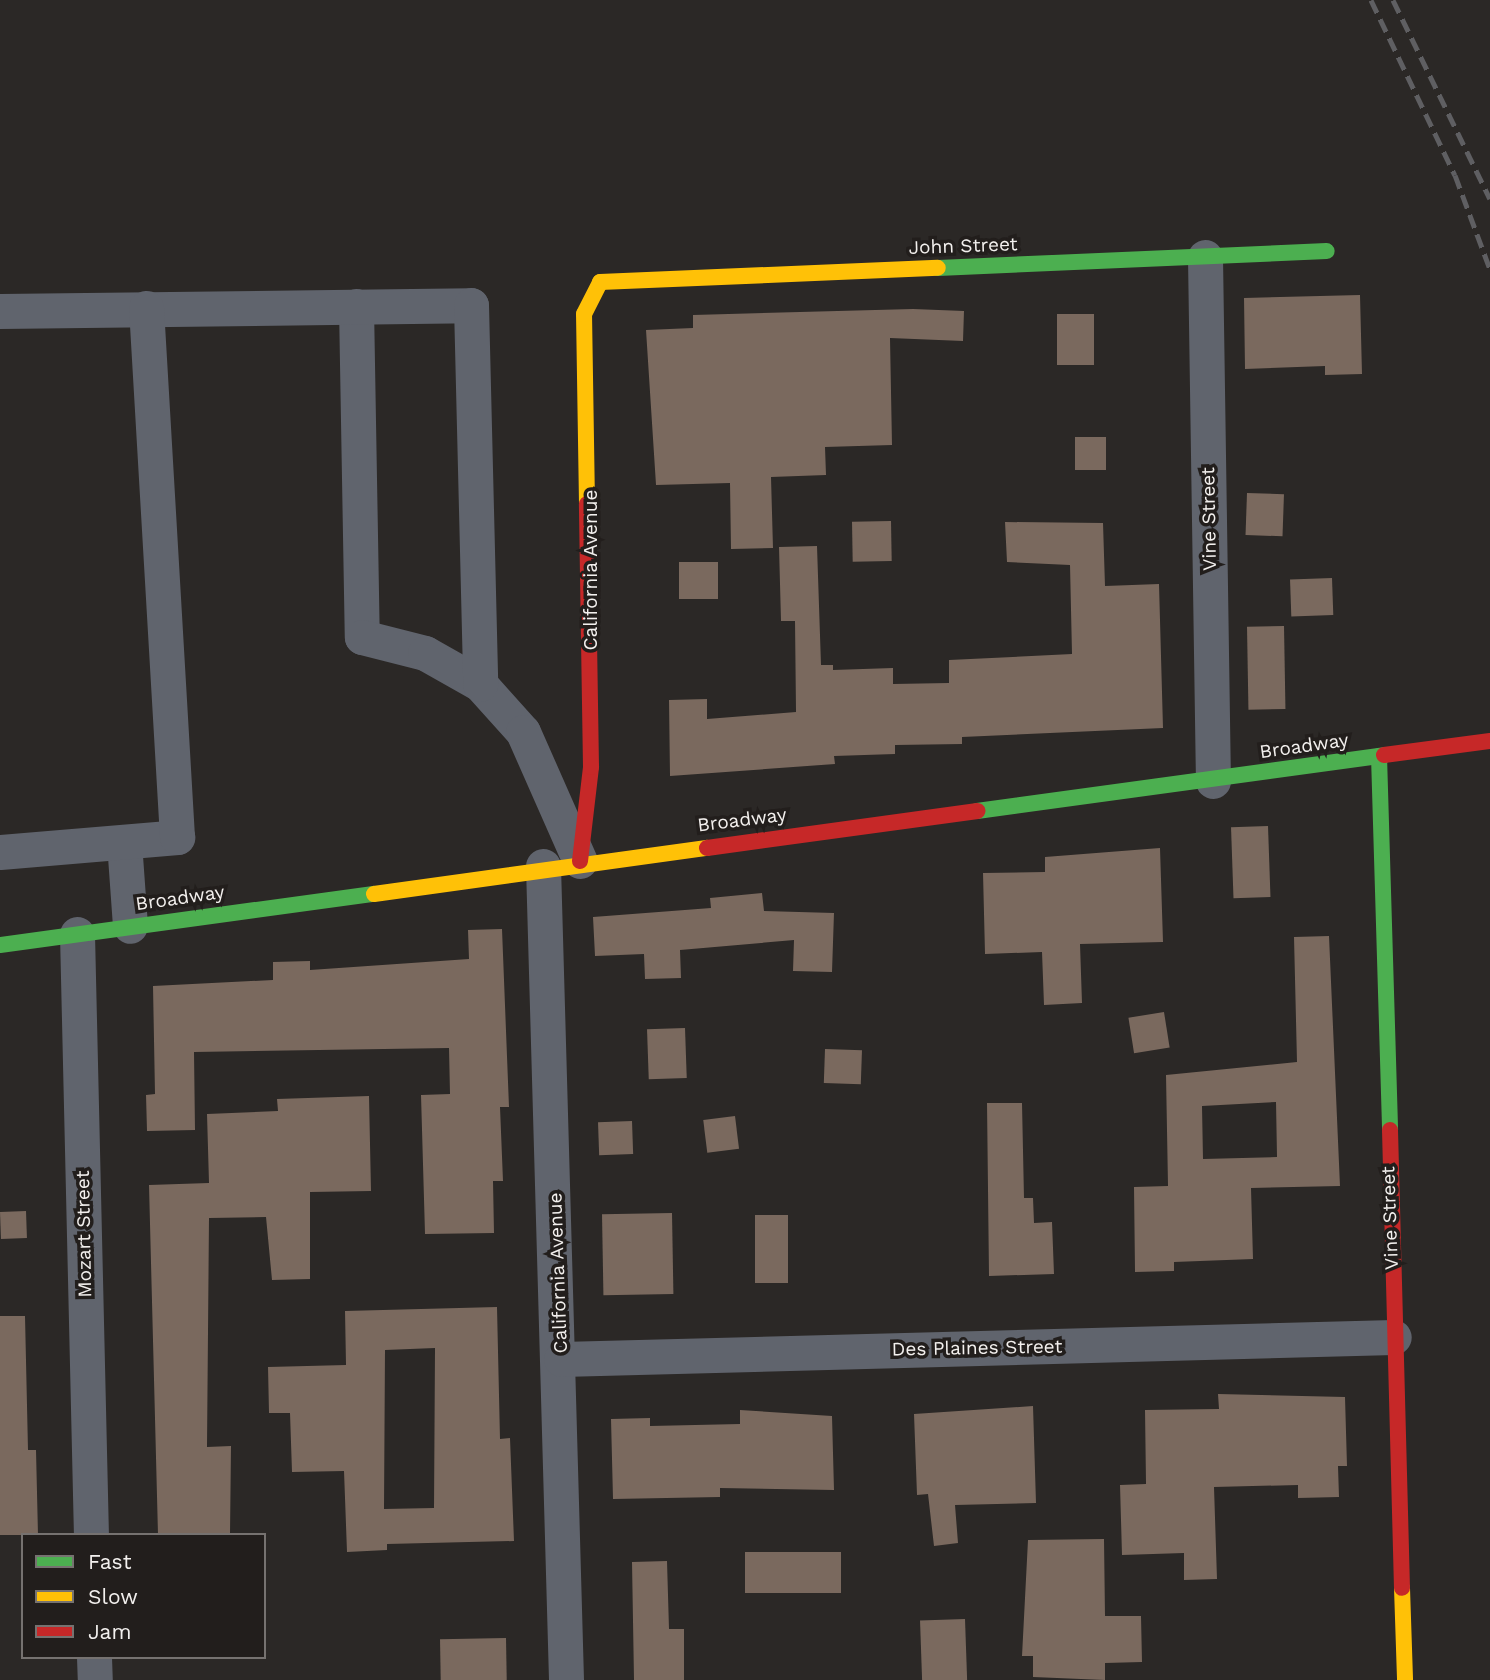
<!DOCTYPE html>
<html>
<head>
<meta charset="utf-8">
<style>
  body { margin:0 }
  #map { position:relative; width:1490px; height:1680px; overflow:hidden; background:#2b2826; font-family:"Work Sans",sans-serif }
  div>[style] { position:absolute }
  .building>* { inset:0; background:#7a695e; transform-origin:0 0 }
  .street>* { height:35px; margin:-17.5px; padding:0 17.5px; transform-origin:17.5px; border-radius:17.5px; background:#60646d }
  .fast>* { height:16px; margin:-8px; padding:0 8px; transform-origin:8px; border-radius:8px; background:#4caf50 }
  .slow>* { height:16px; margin:-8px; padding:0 8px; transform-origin:8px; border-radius:8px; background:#ffc107 }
  .jam>* { height:16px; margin:-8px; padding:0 8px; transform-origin:8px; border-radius:8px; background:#c62828 }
  .rail>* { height:5px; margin-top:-2.5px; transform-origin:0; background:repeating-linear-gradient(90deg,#5f5f62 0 14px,transparent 0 21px) }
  span { translate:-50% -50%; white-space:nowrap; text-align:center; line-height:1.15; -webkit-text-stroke:7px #221e1c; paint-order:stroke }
  .street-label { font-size:19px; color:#f3f0ee }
  .legend { position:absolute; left:21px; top:1533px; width:245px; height:126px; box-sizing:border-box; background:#221e1c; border:2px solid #767270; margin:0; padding:9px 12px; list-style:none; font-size:21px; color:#f3f0ee }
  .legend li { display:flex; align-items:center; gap:14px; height:35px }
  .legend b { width:35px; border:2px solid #767270 }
</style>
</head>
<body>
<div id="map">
  <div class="building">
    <i style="clip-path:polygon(1360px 295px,1362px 374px,1325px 375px,1325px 366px,1245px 369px,1244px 298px)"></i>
    <i style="clip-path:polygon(913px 309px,964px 311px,963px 341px,890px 338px,892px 445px,825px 447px,826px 475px,771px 477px,773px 548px,731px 549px,730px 483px,656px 485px,646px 330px,693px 328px,693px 315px)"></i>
    <i style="left:1094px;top:314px;width:51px;height:37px;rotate:90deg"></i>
    <i style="left:1106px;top:437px;width:33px;height:31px;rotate:90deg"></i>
    <i style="left:1247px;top:493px;width:37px;height:42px;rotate:2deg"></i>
    <i style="left:891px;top:521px;width:40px;height:39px;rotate:89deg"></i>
    <i style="clip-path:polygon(1005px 522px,1103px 523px,1105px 586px,1159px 584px,1163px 728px,962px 737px,962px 744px,895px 745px,895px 754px,834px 756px,835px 764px,670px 776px,669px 700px,707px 699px,707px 719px,796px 712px,795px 621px,781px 621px,779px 547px,817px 546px,821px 665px,833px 665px,833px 670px,893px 668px,893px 684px,949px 683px,949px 660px,1072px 654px,1070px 565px,1007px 562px)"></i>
    <i style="left:679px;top:562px;width:39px;height:37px"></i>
    <i style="left:1332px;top:578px;width:37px;height:42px;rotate:88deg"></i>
    <i style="left:1284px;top:626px;width:83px;height:37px;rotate:89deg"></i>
    <i style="left:1268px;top:826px;width:71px;height:37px;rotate:88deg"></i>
    <i style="clip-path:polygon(1160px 848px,1163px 942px,1080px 944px,1082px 1003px,1044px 1005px,1042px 952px,985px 954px,983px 873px,1045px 872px,1045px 857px)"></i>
    <i style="clip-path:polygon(762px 893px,764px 911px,834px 913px,832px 972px,793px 971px,794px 940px,680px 950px,681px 978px,645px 979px,644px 954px,595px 956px,593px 917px,711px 908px,710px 898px)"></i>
    <i style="clip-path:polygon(502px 929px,509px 1107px,500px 1107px,503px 1181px,493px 1181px,494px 1233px,425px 1234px,421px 1095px,450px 1094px,449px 1048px,194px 1052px,195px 1130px,147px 1131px,146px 1095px,155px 1094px,153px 986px,273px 980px,273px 962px,310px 961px,310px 970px,469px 959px,468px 930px)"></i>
    <i style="clip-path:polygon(evenodd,1329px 936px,1340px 1186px,1251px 1188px,1253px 1259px,1174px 1262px,1174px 1271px,1135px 1272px,1134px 1187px,1168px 1186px,1166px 1075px,1297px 1062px,1294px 937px,1329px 936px,1276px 1102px,1277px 1157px,1203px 1159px,1202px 1106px,1276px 1102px)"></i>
    <i style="left:1164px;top:1012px;width:36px;height:36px;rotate:81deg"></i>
    <i style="left:685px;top:1028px;width:50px;height:38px;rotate:88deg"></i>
    <i style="left:825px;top:1049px;width:37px;height:34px;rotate:2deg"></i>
    <i style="clip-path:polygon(369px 1096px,371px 1191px,310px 1192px,310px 1279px,272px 1280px,266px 1217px,209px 1218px,207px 1447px,231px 1446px,230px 1535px,158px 1535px,149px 1185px,209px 1183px,207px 1114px,278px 1111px,277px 1099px)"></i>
    <i style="clip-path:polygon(987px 1103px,1022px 1103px,1024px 1198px,1033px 1198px,1034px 1223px,1052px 1222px,1054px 1274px,989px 1276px)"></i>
    <i style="left:735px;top:1116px;width:33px;height:32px;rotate:83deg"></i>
    <i style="left:632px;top:1121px;width:33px;height:34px;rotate:88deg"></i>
    <i style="left:26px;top:1211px;width:27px;height:26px;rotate:88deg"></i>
    <i style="left:672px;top:1213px;width:81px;height:70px;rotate:89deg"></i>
    <i style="left:755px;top:1215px;width:33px;height:68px"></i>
    <i style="clip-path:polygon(evenodd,497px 1307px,500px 1439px,510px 1438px,514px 1541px,387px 1544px,387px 1550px,347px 1552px,344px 1471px,292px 1472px,290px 1413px,269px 1413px,268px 1367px,346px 1365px,345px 1311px,497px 1307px,435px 1348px,434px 1508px,384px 1509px,385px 1350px,435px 1348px)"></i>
    <i style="clip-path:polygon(0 1316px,25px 1316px,28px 1450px,36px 1450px,38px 1535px,0 1535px)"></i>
    <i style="clip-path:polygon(1218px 1394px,1345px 1397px,1347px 1466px,1338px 1466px,1339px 1497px,1298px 1498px,1298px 1485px,1214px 1487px,1217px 1579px,1184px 1580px,1184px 1553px,1122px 1555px,1120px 1485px,1146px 1484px,1145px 1410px,1219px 1409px)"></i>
    <i style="clip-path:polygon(1033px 1406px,1036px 1503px,955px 1505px,958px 1543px,934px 1546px,928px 1494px,917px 1495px,914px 1414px)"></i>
    <i style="clip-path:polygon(740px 1410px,832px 1416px,834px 1490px,720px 1488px,720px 1497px,613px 1499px,611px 1419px,650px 1418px,650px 1426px,740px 1424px)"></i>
    <i style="clip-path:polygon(1104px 1539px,1105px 1616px,1141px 1616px,1142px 1662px,1105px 1663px,1105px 1680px,1033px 1677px,1033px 1656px,1022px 1656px,1028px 1540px)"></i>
    <i style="left:745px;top:1552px;width:96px;height:41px"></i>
    <i style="clip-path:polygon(667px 1561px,669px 1629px,684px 1629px,684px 1680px,634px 1680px,632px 1562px)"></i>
    <i style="left:965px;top:1619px;width:61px;height:45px;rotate:88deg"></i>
    <i style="left:506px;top:1638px;width:42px;height:66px;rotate:89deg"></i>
  </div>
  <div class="street">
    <i style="left:1205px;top:257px;width:524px;rotate:89.13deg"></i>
    <i style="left:356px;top:306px;width:331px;rotate:89deg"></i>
    <i style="left:362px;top:637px;width:65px;rotate:14.3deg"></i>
    <i style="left:425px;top:653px;width:63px;rotate:29.4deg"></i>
    <i style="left:480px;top:684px;width:64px;rotate:48.1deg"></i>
    <i style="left:523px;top:732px;width:141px;rotate:66.2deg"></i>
    <i style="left:0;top:311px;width:471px;rotate:-0.7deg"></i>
    <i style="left:471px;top:305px;width:379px;rotate:88.6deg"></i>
    <i style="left:124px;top:842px;width:84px;rotate:85.9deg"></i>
    <i style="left:0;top:852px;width:178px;rotate:-4.8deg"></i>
    <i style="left:177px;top:837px;width:530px;rotate:-93.35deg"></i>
    <i style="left:543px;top:866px;width:814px;rotate:88.38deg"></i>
    <i style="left:77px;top:934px;width:601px;rotate:88.67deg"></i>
    <i style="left:561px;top:1359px;width:833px;rotate:-1.51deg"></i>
    <i style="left:94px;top:1657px;width:23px;rotate:88deg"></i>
  </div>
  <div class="fast">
    <i style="left:938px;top:268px;width:389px;rotate:-2.5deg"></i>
    <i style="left:1379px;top:756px;width:374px;rotate:88.3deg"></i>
    <i style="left:977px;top:811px;width:411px;rotate:-7.8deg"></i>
    <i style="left:0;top:945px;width:377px;rotate:-7.8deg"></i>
  </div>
  <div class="slow">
    <i style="left:587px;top:504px;width:190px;rotate:-90.9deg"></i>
    <i style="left:584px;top:314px;width:36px;rotate:-63deg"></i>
    <i style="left:600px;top:282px;width:338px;rotate:-2.4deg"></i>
    <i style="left:374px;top:894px;width:336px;rotate:-7.9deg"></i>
    <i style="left:1402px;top:1588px;width:92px;rotate:88.1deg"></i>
  </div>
  <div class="jam">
    <i style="left:1384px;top:755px;width:107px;rotate:-7.5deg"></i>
    <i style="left:707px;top:848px;width:273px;rotate:-7.8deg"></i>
    <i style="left:580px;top:861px;width:95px;rotate:-83.3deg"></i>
    <i style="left:591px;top:767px;width:263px;rotate:-90.9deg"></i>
    <i style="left:1390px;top:1130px;width:458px;rotate:88.5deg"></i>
  </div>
  <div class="rail">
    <i style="left:1371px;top:0;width:194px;rotate:64.4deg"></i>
    <i style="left:1455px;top:175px;width:100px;rotate:69.6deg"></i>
    <i style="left:1393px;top:0;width:221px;rotate:64deg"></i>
  </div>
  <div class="street-label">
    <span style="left:963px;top:246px;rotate:-2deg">John Street</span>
    <span style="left:1209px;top:519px;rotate:-91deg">Vine Street</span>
    <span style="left:591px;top:570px;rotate:-90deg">California Avenue</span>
    <span style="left:1304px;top:746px;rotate:-8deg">Broadway</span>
    <span style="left:742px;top:820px;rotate:-7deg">Broadway</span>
    <span style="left:180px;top:898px;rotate:-8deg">Broadway</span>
    <span style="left:1390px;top:1218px;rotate:-92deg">Vine Street</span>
    <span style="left:84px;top:1234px;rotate:-91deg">Mozart Street</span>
    <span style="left:558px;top:1273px;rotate:-92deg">California Avenue</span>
    <span style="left:977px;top:1348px;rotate:-1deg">Des Plaines Street</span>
  </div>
  <ul class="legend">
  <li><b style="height:9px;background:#4caf50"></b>Fast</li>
  <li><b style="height:9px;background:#ffc107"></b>Slow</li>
  <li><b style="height:9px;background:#c62828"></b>Jam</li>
  </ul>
</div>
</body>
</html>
